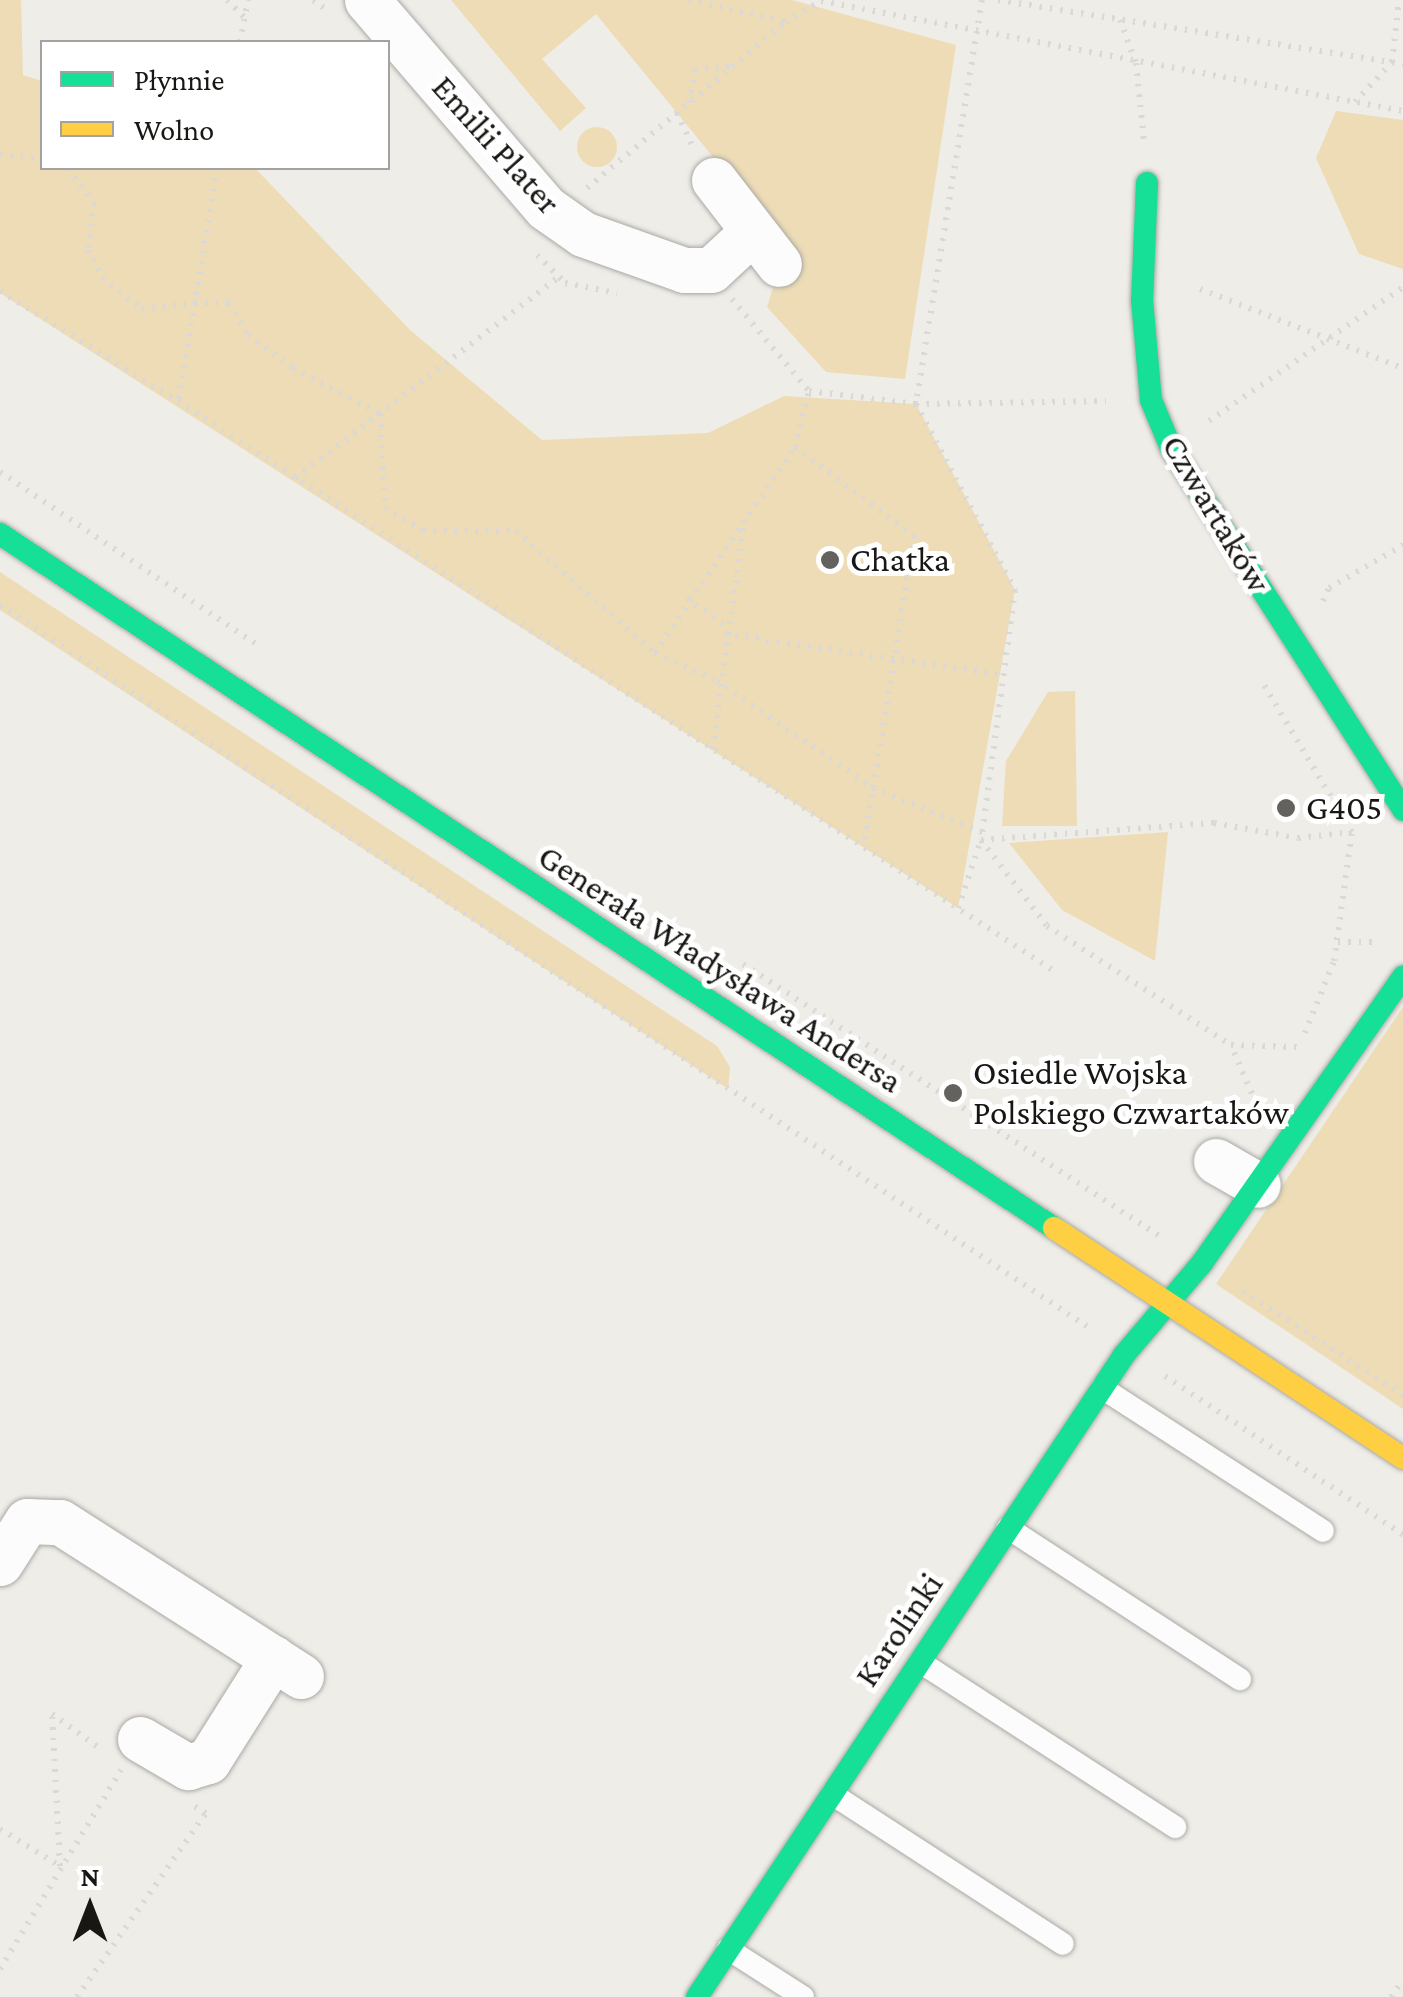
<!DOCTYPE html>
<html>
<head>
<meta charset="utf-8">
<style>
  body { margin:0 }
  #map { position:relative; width:1403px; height:1997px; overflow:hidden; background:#efede8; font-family:"Crimson Pro",serif }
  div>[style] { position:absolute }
  .green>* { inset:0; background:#eddcb6 }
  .round { border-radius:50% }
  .path>* { height:6px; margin-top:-3px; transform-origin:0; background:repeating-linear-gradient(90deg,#dad9d7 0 2.5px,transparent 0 10.5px) }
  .roads { filter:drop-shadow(0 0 2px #aba9a5) drop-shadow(0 0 2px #aba9a5) }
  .lane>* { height:22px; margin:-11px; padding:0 11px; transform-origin:11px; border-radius:11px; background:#fdfcfc }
  .street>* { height:45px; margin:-22.5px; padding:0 22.5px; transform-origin:22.5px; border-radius:22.5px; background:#fdfcfc }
  .fast>* { height:22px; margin:-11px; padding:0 11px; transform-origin:11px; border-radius:11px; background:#16e098 }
  .slow>* { height:22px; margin:-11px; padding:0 11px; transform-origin:11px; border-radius:11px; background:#ffcf43 }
  .dots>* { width:28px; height:28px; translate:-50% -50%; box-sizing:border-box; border:5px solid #fff; border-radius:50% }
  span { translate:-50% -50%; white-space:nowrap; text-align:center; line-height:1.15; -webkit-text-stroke:10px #fff; paint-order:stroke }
  .street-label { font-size:35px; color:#191714 }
  .poi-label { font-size:35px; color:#191714 }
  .left { translate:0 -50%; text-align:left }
  .legend { position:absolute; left:40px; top:40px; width:350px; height:130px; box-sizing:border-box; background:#fff; border:2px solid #a3a2a1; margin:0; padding:12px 18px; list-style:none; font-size:30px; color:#191714 }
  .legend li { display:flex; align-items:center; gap:20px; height:50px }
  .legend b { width:50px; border:2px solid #a3a2a1 }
  .north { position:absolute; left:40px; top:1857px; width:100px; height:100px; -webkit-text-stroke:8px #fff; paint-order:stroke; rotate:0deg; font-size:28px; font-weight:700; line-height:40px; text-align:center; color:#191714 }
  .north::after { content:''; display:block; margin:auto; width:35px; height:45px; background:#191714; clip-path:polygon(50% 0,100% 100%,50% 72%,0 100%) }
</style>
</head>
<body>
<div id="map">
  <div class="green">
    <i style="clip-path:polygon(0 0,21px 0,23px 75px,42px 81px,42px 168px,255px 168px,410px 330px,542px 440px,708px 433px,784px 396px,916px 404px,1015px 590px,958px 908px,0 293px)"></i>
    <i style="clip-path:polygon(451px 0,792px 0,956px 45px,905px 379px,826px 372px,767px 307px,786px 246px,596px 14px,542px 59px,586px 108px,560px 131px)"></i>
    <i style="clip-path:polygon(1336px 111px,1403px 120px,1403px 269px,1359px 254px,1316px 158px)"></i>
    <i class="round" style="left:577px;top:127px;width:40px;height:40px"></i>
    <i style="clip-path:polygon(0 572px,717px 1046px,730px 1067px,728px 1089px,0 610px)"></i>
    <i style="clip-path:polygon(1075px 691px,1077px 826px,1002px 826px,1006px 761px,1048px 692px)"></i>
    <i style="clip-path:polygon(1168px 832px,1155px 961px,1062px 910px,1009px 843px)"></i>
    <i style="clip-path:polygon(1403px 1007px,1403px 1409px,1216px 1284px)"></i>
  </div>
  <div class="path">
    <i style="left:227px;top:0;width:24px;rotate:45deg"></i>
    <i style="left:313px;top:0;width:19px;rotate:36deg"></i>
    <i style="left:689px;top:0;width:98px;rotate:12.9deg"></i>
    <i style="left:785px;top:22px;width:42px;rotate:-30.3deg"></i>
    <i style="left:821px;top:1px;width:592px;rotate:10.7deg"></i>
    <i style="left:982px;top:0;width:409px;rotate:99.3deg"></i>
    <i style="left:916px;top:404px;width:211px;rotate:62deg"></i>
    <i style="left:1015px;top:590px;width:252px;rotate:97.7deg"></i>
    <i style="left:981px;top:840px;width:234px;rotate:-4.2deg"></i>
    <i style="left:1214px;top:823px;width:85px;rotate:10.1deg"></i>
    <i style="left:1298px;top:838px;width:54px;rotate:-6.3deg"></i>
    <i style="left:1352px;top:832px;width:174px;rotate:-120.9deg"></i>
    <i style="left:998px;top:0;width:410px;rotate:9deg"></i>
    <i style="left:1120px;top:20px;width:46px;rotate:69.6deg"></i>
    <i style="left:1136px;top:63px;width:78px;rotate:84.1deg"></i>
    <i style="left:240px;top:42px;width:43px;rotate:-79.2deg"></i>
    <i style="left:1355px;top:102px;width:54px;rotate:-47.2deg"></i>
    <i style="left:1392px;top:62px;width:62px;rotate:-83.6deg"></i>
    <i style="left:689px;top:103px;width:34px;rotate:-80deg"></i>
    <i style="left:695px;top:70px;width:36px;rotate:-6deg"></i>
    <i style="left:677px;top:113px;width:38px;rotate:65deg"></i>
    <i style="left:0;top:154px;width:42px;rotate:8.1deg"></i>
    <i style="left:68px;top:168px;width:44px;rotate:53.4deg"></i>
    <i style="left:94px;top:203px;width:47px;rotate:97.3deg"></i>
    <i style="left:88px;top:250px;width:31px;rotate:63deg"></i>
    <i style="left:102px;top:278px;width:51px;rotate:37.8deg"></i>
    <i style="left:142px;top:309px;width:53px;rotate:-6.5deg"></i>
    <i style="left:195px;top:303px;width:99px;rotate:99.8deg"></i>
    <i style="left:178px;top:401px;width:1042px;rotate:33.05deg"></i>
    <i style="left:217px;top:168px;width:137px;rotate:99.3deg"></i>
    <i style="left:195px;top:303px;width:35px"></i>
    <i style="left:230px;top:303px;width:37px;rotate:61deg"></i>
    <i style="left:248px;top:335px;width:56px;rotate:36.3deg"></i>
    <i style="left:293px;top:368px;width:98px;rotate:27.9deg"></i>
    <i style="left:380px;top:414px;width:94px;rotate:87deg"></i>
    <i style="left:385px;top:508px;width:44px;rotate:30.1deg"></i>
    <i style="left:423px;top:530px;width:93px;rotate:0.6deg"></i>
    <i style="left:516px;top:531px;width:185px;rotate:41.3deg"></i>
    <i style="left:655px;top:653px;width:249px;rotate:-55.8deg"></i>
    <i style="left:795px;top:447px;width:58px;rotate:-76deg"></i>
    <i style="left:587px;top:188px;width:257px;rotate:-39.9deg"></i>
    <i style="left:537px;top:255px;width:40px;rotate:45deg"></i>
    <i style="left:565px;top:283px;width:53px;rotate:10.9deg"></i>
    <i style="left:1200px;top:289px;width:218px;rotate:21.3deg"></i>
    <i style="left:0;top:291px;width:209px;rotate:31.7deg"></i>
    <i style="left:732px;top:299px;width:120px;rotate:50.1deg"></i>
    <i style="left:809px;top:391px;width:108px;rotate:6.9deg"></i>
    <i style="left:916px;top:404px;width:190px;rotate:-0.9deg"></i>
    <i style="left:1209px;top:421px;width:236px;rotate:-34.6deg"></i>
    <i style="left:795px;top:447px;width:149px;rotate:36.8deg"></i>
    <i style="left:914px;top:536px;width:314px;rotate:99.2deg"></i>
    <i style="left:0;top:472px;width:308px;rotate:33.9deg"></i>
    <i style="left:295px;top:478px;width:332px;rotate:-37.3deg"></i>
    <i style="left:687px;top:598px;width:48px;rotate:35.7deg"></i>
    <i style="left:1323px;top:601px;width:14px;rotate:-65deg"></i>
    <i style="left:1329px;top:588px;width:86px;rotate:-30.2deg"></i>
    <i style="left:0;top:605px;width:1306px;rotate:33.57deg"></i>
    <i style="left:725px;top:634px;width:281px;rotate:8.4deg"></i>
    <i style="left:655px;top:653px;width:68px;rotate:24.3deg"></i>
    <i style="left:717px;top:681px;width:189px;rotate:34.4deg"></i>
    <i style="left:873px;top:788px;width:118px;rotate:22deg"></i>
    <i style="left:713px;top:749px;width:232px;rotate:-82.3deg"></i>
    <i style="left:958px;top:908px;width:72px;rotate:-71.3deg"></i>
    <i style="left:981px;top:840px;width:108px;rotate:52.5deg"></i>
    <i style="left:1047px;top:926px;width:219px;rotate:32.9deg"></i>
    <i style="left:1338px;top:942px;width:38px"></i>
    <i style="left:743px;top:964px;width:503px;rotate:33.15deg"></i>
    <i style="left:1305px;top:1033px;width:78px;rotate:-68.1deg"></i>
    <i style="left:1334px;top:961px;width:130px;rotate:-82.1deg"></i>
    <i style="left:1256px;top:1103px;width:63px;rotate:-113.3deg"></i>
    <i style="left:1231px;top:1045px;width:67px;rotate:1.7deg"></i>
    <i style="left:1243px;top:1291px;width:191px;rotate:33deg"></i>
    <i style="left:1165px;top:1376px;width:286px;rotate:33.7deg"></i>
    <i style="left:0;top:1829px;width:70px;rotate:31.7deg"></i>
    <i style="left:60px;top:1866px;width:152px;rotate:-93deg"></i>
    <i style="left:52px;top:1714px;width:62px;rotate:35.8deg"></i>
    <i style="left:0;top:1969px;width:233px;rotate:-58.7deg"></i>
    <i style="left:77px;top:1997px;width:225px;rotate:-55deg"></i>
    <i style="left:206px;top:1813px;width:13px;rotate:-151deg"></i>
    <i style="left:1391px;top:1997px;width:21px;rotate:-55deg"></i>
  </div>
  <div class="roads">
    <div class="lane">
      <i style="left:1102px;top:1388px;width:263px;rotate:32.9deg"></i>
      <i style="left:1008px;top:1528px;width:277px;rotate:33.1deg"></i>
      <i style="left:920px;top:1662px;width:304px;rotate:32.9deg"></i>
      <i style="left:832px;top:1794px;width:275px;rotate:33deg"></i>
      <i style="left:728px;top:1949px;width:89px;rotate:32.6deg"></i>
    </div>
    <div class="street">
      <i style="left:367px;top:0;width:274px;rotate:49.3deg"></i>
      <i style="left:546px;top:208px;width:45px;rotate:35.1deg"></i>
      <i style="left:583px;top:234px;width:107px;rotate:19.6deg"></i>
      <i style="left:684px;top:270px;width:27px"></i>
      <i style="left:711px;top:270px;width:56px;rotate:-42.8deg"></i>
      <i style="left:714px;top:180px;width:106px;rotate:52.3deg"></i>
      <i style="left:1216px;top:1161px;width:48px;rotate:29.7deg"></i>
      <i style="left:0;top:1563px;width:50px;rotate:-57.3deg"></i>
      <i style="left:27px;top:1521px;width:33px;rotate:2deg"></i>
      <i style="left:60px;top:1522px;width:286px;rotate:32.6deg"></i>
      <i style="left:140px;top:1739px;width:56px;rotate:30.3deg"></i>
      <i style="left:188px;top:1767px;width:21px;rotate:-17deg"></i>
      <i style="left:208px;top:1761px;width:122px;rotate:-57.7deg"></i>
    </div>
    <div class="fast">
      <i style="left:1147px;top:183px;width:117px;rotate:92.4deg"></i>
      <i style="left:1142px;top:300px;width:100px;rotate:84.9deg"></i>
      <i style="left:1151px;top:400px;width:52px;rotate:67.4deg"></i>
      <i style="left:1171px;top:448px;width:430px;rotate:57.3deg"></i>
      <i style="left:0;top:534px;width:1262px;rotate:33.36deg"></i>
      <i style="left:697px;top:1997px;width:771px;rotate:-56.37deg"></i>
      <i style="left:1124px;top:1355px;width:121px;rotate:-49.7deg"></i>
      <i style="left:1202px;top:1263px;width:350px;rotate:-54.9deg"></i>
    </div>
    <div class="slow">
      <i style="left:1054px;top:1228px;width:418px;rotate:33.4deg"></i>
    </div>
  </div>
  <div class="dots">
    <i style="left:830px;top:560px;background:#64625e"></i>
    <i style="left:1286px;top:808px;background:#64625e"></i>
    <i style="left:953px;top:1093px;background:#64625e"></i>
  </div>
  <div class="street-label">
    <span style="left:496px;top:145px;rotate:48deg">Emilii Plater</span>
    <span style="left:1216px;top:514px;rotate:59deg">Czwartaków</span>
    <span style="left:720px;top:969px;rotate:33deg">Generała Władysława Andersa</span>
    <span style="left:899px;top:1630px;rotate:-56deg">Karolinki</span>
  </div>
  <div class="poi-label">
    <span class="left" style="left:850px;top:560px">Chatka</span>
    <span class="left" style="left:1306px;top:808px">G405</span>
    <span class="left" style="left:973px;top:1093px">Osiedle Wojska<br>Polskiego Czwartaków</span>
  </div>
  <ul class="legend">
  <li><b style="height:12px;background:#16e098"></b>Płynnie</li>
  <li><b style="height:12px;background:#ffcf43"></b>Wolno</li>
  </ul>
  <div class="north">N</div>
</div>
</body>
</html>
